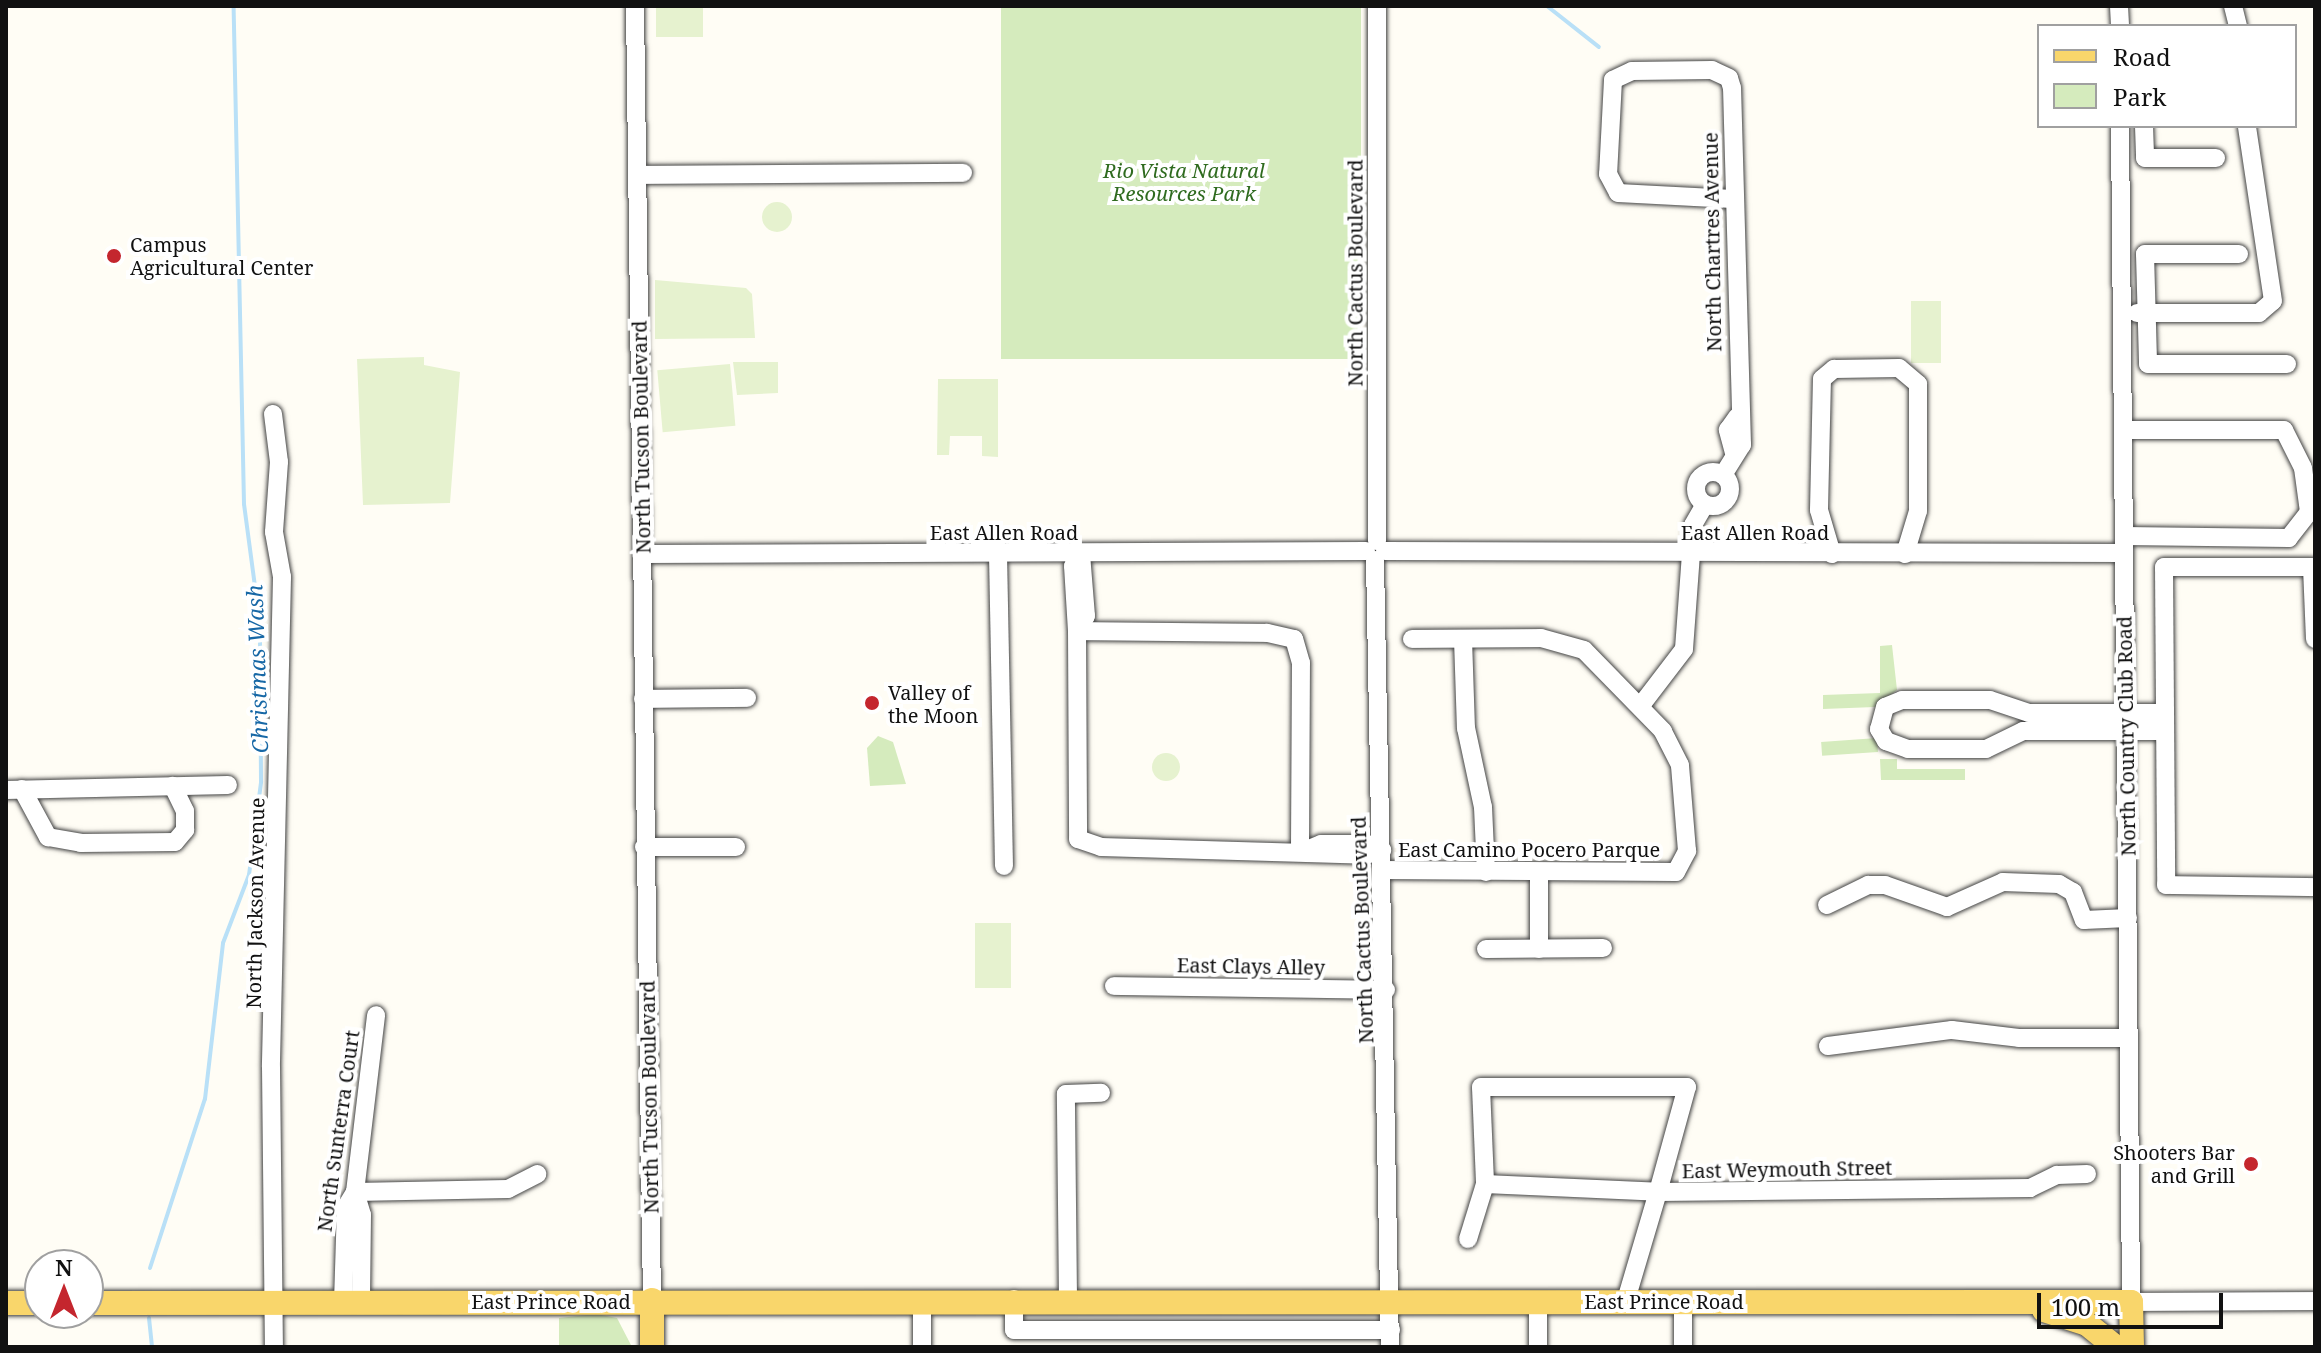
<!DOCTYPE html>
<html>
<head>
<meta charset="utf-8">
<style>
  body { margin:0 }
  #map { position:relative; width:2321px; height:1353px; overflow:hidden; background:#fffdf5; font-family:"Noto Serif",serif }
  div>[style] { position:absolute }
  .green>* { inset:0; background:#d5ebbd; transform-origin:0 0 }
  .pitch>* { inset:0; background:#e6f2cf; transform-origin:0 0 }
  .round { border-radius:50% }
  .stream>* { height:4px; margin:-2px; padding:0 2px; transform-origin:2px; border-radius:2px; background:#b9e0f7 }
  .roads { filter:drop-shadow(0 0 2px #444) drop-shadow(0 0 2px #444) }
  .minor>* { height:18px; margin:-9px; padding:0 9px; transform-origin:9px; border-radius:9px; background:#fff }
  .minor>.ring { margin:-9px; padding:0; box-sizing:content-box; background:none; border:18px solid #fff; border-radius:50% }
  .major>* { height:24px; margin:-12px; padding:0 12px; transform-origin:12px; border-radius:12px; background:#f9d66b }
  .dots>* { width:22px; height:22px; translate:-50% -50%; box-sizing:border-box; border:4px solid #fff; border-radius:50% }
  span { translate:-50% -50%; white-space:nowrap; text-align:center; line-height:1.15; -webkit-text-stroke:8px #fff; paint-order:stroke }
  .park-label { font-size:20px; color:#2f6b1f; font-style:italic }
  .street-label { font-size:20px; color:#111 }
  .poi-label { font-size:20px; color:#111 }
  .left { translate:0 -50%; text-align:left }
  .right { translate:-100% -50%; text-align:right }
  .water-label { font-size:22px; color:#1768a6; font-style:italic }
  .frame { position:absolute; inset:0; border:8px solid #111; pointer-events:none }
  .legend { position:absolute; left:2037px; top:24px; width:260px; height:104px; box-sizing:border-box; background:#fff; border:2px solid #a0a0a0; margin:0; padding:10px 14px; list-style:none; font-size:24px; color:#111 }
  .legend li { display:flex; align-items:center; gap:16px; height:40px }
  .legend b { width:40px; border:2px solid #a0a0a0 }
  .north { position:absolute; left:24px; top:1249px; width:80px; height:80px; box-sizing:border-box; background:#fff; border:2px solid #a0a0a0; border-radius:50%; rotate:0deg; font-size:22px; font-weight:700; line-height:32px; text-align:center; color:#111 }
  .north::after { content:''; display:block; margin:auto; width:28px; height:36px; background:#c4262e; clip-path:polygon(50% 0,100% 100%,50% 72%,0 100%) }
  .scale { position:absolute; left:2037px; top:1293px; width:186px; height:36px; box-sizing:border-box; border:4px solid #111; border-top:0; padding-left:10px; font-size:24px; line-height:28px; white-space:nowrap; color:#111; -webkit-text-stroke:6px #fff; paint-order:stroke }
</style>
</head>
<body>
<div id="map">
  <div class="green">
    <i style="left:1001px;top:6px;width:360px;height:353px"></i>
    <i style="clip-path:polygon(1892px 645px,1897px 690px,1875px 707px,1823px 709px,1823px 695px,1880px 693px,1880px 646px)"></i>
    <i style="clip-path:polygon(878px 736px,893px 742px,906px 784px,870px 786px,867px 748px)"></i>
    <i style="left:1877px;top:738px;width:14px;height:56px;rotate:86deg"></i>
    <i style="clip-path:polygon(1880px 759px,1897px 759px,1897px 769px,1965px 769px,1965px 780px,1881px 780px)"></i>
    <i style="clip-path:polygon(596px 1314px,617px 1318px,632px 1347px,559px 1347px,559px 1318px)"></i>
  </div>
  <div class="pitch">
    <i style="left:656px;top:6px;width:47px;height:31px"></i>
    <i class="round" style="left:762px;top:202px;width:30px;height:30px"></i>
    <i style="clip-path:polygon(655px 280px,746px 288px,752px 294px,755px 338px,655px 339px)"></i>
    <i style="left:1911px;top:301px;width:30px;height:62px"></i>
    <i style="clip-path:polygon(424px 357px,424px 365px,460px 372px,450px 503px,363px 505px,357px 359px)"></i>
    <i style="clip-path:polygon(733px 362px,778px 362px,778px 393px,737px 395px)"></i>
    <i style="left:730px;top:364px;width:62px;height:73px;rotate:85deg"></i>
    <i style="clip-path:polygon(938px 379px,998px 379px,998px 457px,982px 456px,982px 436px,950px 436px,949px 455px,937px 455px)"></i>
    <i class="round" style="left:1152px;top:753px;width:28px;height:28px"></i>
    <i style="left:975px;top:923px;width:36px;height:65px"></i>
  </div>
  <div class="stream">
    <i style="left:1547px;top:6px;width:66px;rotate:38.3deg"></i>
    <i style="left:150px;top:1268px;width:178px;rotate:-72deg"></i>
    <i style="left:205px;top:1099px;width:157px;rotate:-83.4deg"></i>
    <i style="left:223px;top:943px;width:73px;rotate:-69.1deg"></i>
    <i style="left:249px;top:875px;width:94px;rotate:-82.6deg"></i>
    <i style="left:261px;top:782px;width:158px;rotate:-90.4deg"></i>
    <i style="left:260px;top:624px;width:121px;rotate:-97.6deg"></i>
    <i style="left:244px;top:504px;width:498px;rotate:-91.2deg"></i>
    <i style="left:149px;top:1318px;width:29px;rotate:84deg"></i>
  </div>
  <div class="roads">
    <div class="minor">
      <i style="left:635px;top:6px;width:1294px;rotate:89.25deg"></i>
      <i style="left:2119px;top:6px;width:20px;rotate:87deg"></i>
      <i style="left:2233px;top:6px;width:21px;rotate:76deg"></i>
      <i style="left:2120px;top:126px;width:1176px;rotate:89.46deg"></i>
      <i style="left:2131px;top:1302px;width:184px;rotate:-0.3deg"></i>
      <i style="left:2144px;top:126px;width:32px;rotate:88deg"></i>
      <i style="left:2145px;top:158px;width:71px"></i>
      <i style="left:637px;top:175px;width:326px;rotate:-0.4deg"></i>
      <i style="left:2239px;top:254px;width:94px;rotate:180deg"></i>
      <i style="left:2145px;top:254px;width:110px;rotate:88.4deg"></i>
      <i style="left:2148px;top:364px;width:139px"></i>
      <i style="left:2137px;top:313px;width:122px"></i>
      <i style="left:2259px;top:313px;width:18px;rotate:-41deg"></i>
      <i style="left:2273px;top:301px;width:177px;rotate:-98.5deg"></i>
      <i style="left:273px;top:414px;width:48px;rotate:82.9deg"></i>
      <i style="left:279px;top:462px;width:70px;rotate:94.1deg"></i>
      <i style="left:274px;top:532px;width:46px;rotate:79.9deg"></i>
      <i style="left:282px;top:577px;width:490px;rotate:91.3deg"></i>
      <i style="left:271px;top:1067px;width:280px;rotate:89.4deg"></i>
      <i style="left:2123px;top:430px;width:161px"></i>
      <i style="left:2284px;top:430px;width:42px;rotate:63.4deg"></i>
      <i style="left:2303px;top:468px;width:44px;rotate:82.2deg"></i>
      <i style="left:2309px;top:512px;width:33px;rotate:128deg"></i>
      <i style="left:2289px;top:538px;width:165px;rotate:-179.3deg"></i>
      <i style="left:1734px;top:453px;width:24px;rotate:-105deg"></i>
      <i style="left:1728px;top:430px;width:16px;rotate:-55deg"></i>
      <i class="ring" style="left:1696px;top:472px;width:16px;height:16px"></i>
      <i style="left:1723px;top:475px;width:36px;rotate:-58deg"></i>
      <i style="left:1742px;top:445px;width:357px;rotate:-91.6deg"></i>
      <i style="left:1732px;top:88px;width:10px;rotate:-107deg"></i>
      <i style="left:1729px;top:78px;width:19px;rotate:-155deg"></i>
      <i style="left:1712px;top:70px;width:80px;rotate:179.3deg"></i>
      <i style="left:1632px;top:71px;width:21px;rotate:155deg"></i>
      <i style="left:1613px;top:80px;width:94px;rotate:93deg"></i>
      <i style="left:1608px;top:174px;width:21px;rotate:62deg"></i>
      <i style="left:1618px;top:193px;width:115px;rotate:3deg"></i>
      <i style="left:1377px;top:541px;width:535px;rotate:-90deg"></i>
      <i style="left:1385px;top:551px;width:739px;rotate:0.16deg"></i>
      <i style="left:643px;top:554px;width:723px;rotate:-0.24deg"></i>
      <i style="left:998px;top:554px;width:312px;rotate:88.9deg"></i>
      <i style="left:1081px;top:554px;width:62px;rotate:85.4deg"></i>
      <i style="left:1086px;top:616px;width:17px;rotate:121deg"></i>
      <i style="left:1077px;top:631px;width:65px;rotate:-93.5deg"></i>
      <i style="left:1073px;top:566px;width:14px;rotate:-56deg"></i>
      <i style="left:1832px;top:554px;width:46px;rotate:-106.5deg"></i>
      <i style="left:1819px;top:510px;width:131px;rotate:-88.7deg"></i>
      <i style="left:1822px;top:379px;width:16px;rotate:-40deg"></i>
      <i style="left:1834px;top:369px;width:65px;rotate:-0.9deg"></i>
      <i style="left:1899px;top:368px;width:25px;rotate:40deg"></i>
      <i style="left:1918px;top:384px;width:127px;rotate:90deg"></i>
      <i style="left:1918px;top:511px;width:45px;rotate:106.8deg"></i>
      <i style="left:1375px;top:560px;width:787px;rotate:88.91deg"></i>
      <i style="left:1463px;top:639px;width:89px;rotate:88.1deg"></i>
      <i style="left:1466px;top:728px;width:81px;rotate:77.9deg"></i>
      <i style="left:1483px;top:807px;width:65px;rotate:87.4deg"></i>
      <i style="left:2315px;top:639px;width:72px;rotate:-92.4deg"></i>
      <i style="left:2312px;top:567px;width:148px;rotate:180deg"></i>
      <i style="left:2164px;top:567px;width:318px;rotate:89.6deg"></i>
      <i style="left:2166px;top:885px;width:149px;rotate:0.8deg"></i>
      <i style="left:643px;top:699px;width:104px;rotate:-0.6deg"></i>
      <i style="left:1642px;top:704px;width:69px;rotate:-52.6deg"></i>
      <i style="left:1684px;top:649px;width:124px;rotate:-85.8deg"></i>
      <i style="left:1693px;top:525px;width:24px;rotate:-60deg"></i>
      <i style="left:2162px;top:713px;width:133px;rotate:180deg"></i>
      <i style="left:2029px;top:713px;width:41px;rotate:-161.6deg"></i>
      <i style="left:1990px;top:700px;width:88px;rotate:180deg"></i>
      <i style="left:1902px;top:700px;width:18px;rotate:158deg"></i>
      <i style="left:1885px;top:707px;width:23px;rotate:105deg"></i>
      <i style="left:1879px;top:729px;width:14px;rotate:60deg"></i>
      <i style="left:1886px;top:741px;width:23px;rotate:20deg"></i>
      <i style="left:1908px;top:749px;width:78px"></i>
      <i style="left:1986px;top:749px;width:41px;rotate:-25.9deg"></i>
      <i style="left:2023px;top:731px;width:140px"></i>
      <i style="left:22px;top:789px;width:55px;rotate:61.6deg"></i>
      <i style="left:48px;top:837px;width:34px;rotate:10deg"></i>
      <i style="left:81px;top:843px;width:94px;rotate:-0.6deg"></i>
      <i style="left:175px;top:842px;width:16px;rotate:-50deg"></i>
      <i style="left:185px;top:830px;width:19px;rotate:-90deg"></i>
      <i style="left:185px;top:811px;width:28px;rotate:-116deg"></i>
      <i style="left:6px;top:790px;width:222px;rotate:-1.3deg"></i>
      <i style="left:644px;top:847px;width:92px"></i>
      <i style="left:1300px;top:849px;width:186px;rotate:-89.7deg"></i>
      <i style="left:1301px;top:663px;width:25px;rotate:-106deg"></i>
      <i style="left:1294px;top:639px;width:28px;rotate:-167deg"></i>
      <i style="left:1267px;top:633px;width:190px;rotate:-179.4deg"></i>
      <i style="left:1077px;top:631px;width:208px;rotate:89.7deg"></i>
      <i style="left:1078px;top:839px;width:24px;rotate:19deg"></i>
      <i style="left:1101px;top:847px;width:265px;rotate:1.7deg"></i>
      <i style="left:1366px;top:855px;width:17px;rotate:-17deg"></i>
      <i style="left:1382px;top:850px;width:16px;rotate:-158deg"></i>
      <i style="left:1367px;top:844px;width:46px;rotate:180deg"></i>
      <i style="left:1321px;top:844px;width:15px;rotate:157deg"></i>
      <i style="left:1382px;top:870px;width:294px;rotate:0.4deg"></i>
      <i style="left:1676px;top:872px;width:24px;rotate:-62deg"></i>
      <i style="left:1687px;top:851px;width:86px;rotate:-94.7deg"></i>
      <i style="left:1680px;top:765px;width:38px;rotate:-117deg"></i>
      <i style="left:1663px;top:731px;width:113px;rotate:-134.3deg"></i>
      <i style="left:1584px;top:650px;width:45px;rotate:-164.4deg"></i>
      <i style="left:1541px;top:638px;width:129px;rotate:179.6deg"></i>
      <i style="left:1539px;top:873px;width:76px;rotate:90deg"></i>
      <i style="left:1827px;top:905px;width:46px;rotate:-26deg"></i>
      <i style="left:1868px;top:885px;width:17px"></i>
      <i style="left:1885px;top:885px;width:66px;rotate:19.5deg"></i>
      <i style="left:1947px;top:907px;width:61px;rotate:-24.1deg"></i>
      <i style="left:2003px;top:882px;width:56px;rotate:2deg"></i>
      <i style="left:2059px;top:884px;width:16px;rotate:30deg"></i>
      <i style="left:2073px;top:892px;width:30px;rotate:69deg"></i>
      <i style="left:2084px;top:920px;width:44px;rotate:-2.6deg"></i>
      <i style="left:1486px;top:949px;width:117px;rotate:-0.5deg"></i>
      <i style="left:1114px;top:986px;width:272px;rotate:0.8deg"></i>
      <i style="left:1828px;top:1046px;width:125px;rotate:-7.4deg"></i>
      <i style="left:1952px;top:1030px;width:67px;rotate:6.8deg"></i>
      <i style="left:2019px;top:1038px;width:110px"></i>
      <i style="left:355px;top:1192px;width:153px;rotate:-1.1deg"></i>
      <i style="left:508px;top:1189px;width:33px;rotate:-27deg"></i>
      <i style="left:355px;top:1192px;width:24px;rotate:73deg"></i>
      <i style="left:362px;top:1215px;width:87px;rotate:90.7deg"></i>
      <i style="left:1468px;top:1239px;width:58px;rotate:-72.8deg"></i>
      <i style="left:1014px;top:1299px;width:31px;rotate:90deg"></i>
      <i style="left:1014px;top:1330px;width:377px"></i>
      <i style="left:1068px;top:1299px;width:205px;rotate:-90.6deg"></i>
      <i style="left:1066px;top:1094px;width:35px;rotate:-2deg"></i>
      <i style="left:1626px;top:1300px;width:113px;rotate:-73.5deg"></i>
      <i style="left:1658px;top:1192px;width:109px;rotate:-74.6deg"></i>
      <i style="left:1687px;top:1087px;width:206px;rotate:180deg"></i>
      <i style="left:1481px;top:1087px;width:97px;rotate:87.6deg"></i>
      <i style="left:1485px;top:1184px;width:173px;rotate:2.6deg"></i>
      <i style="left:1658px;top:1192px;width:372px;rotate:-0.6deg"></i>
      <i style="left:2030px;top:1188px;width:30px;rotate:-26deg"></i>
      <i style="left:2057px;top:1175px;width:30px;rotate:-2deg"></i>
      <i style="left:343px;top:1302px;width:95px;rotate:-88.2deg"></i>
      <i style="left:346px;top:1207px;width:17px;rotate:-59deg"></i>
      <i style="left:355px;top:1192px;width:178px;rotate:-83.2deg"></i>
      <i style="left:922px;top:1347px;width:47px;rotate:-90deg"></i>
      <i style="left:1538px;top:1347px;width:47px;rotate:-90deg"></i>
      <i style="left:1683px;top:1347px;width:46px;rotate:-90deg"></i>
    </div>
    <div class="major">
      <i style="left:6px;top:1303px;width:34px"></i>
      <i style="left:88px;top:1303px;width:2043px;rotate:-0.03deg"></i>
      <i style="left:2131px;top:1302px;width:45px;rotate:88.7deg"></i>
      <i style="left:2044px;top:1310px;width:45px;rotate:18deg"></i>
      <i style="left:2087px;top:1324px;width:36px;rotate:39deg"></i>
      <i style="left:652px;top:1347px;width:47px;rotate:-90deg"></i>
    </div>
  </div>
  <div class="dots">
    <i style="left:114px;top:256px;background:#c4262e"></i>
    <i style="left:872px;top:703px;background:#c4262e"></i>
    <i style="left:2251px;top:1164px;background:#c4262e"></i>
  </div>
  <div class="park-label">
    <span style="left:1184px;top:182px">Rio Vista Natural<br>Resources Park</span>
  </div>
  <div class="street-label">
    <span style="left:1712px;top:242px;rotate:-91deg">North Chartres Avenue</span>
    <span style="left:1355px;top:273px;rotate:-90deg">North Cactus Boulevard</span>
    <span style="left:641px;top:437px;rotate:-91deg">North Tucson Boulevard</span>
    <span style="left:1004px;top:532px">East Allen Road</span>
    <span style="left:1755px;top:532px">East Allen Road</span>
    <span style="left:2126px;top:736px;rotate:-91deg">North Country Club Road</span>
    <span style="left:1529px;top:849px">East Camino Pocero Parque</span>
    <span style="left:255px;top:903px;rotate:-89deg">North Jackson Avenue</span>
    <span style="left:1362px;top:930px;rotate:-92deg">North Cactus Boulevard</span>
    <span style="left:1251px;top:966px;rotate:1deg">East Clays Alley</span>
    <span style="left:649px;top:1097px;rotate:-91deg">North Tucson Boulevard</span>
    <span style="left:338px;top:1131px;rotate:-82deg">North Sunterra Court</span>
    <span style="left:1787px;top:1169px;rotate:-1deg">East Weymouth Street</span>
    <span style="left:551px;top:1301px">East Prince Road</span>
    <span style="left:1664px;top:1301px">East Prince Road</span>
  </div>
  <div class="poi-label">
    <span class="left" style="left:130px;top:256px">Campus<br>Agricultural Center</span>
    <span class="left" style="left:888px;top:704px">Valley of<br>the Moon</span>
    <span class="right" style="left:2235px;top:1164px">Shooters Bar<br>and Grill</span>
  </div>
  <div class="water-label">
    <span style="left:257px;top:669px;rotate:-92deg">Christmas Wash</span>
  </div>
  <div class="frame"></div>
  <ul class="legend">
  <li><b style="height:10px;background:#f9d66b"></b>Road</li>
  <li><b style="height:22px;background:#d5ebbd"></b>Park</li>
  </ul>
  <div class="north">N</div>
  <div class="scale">100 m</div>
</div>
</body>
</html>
